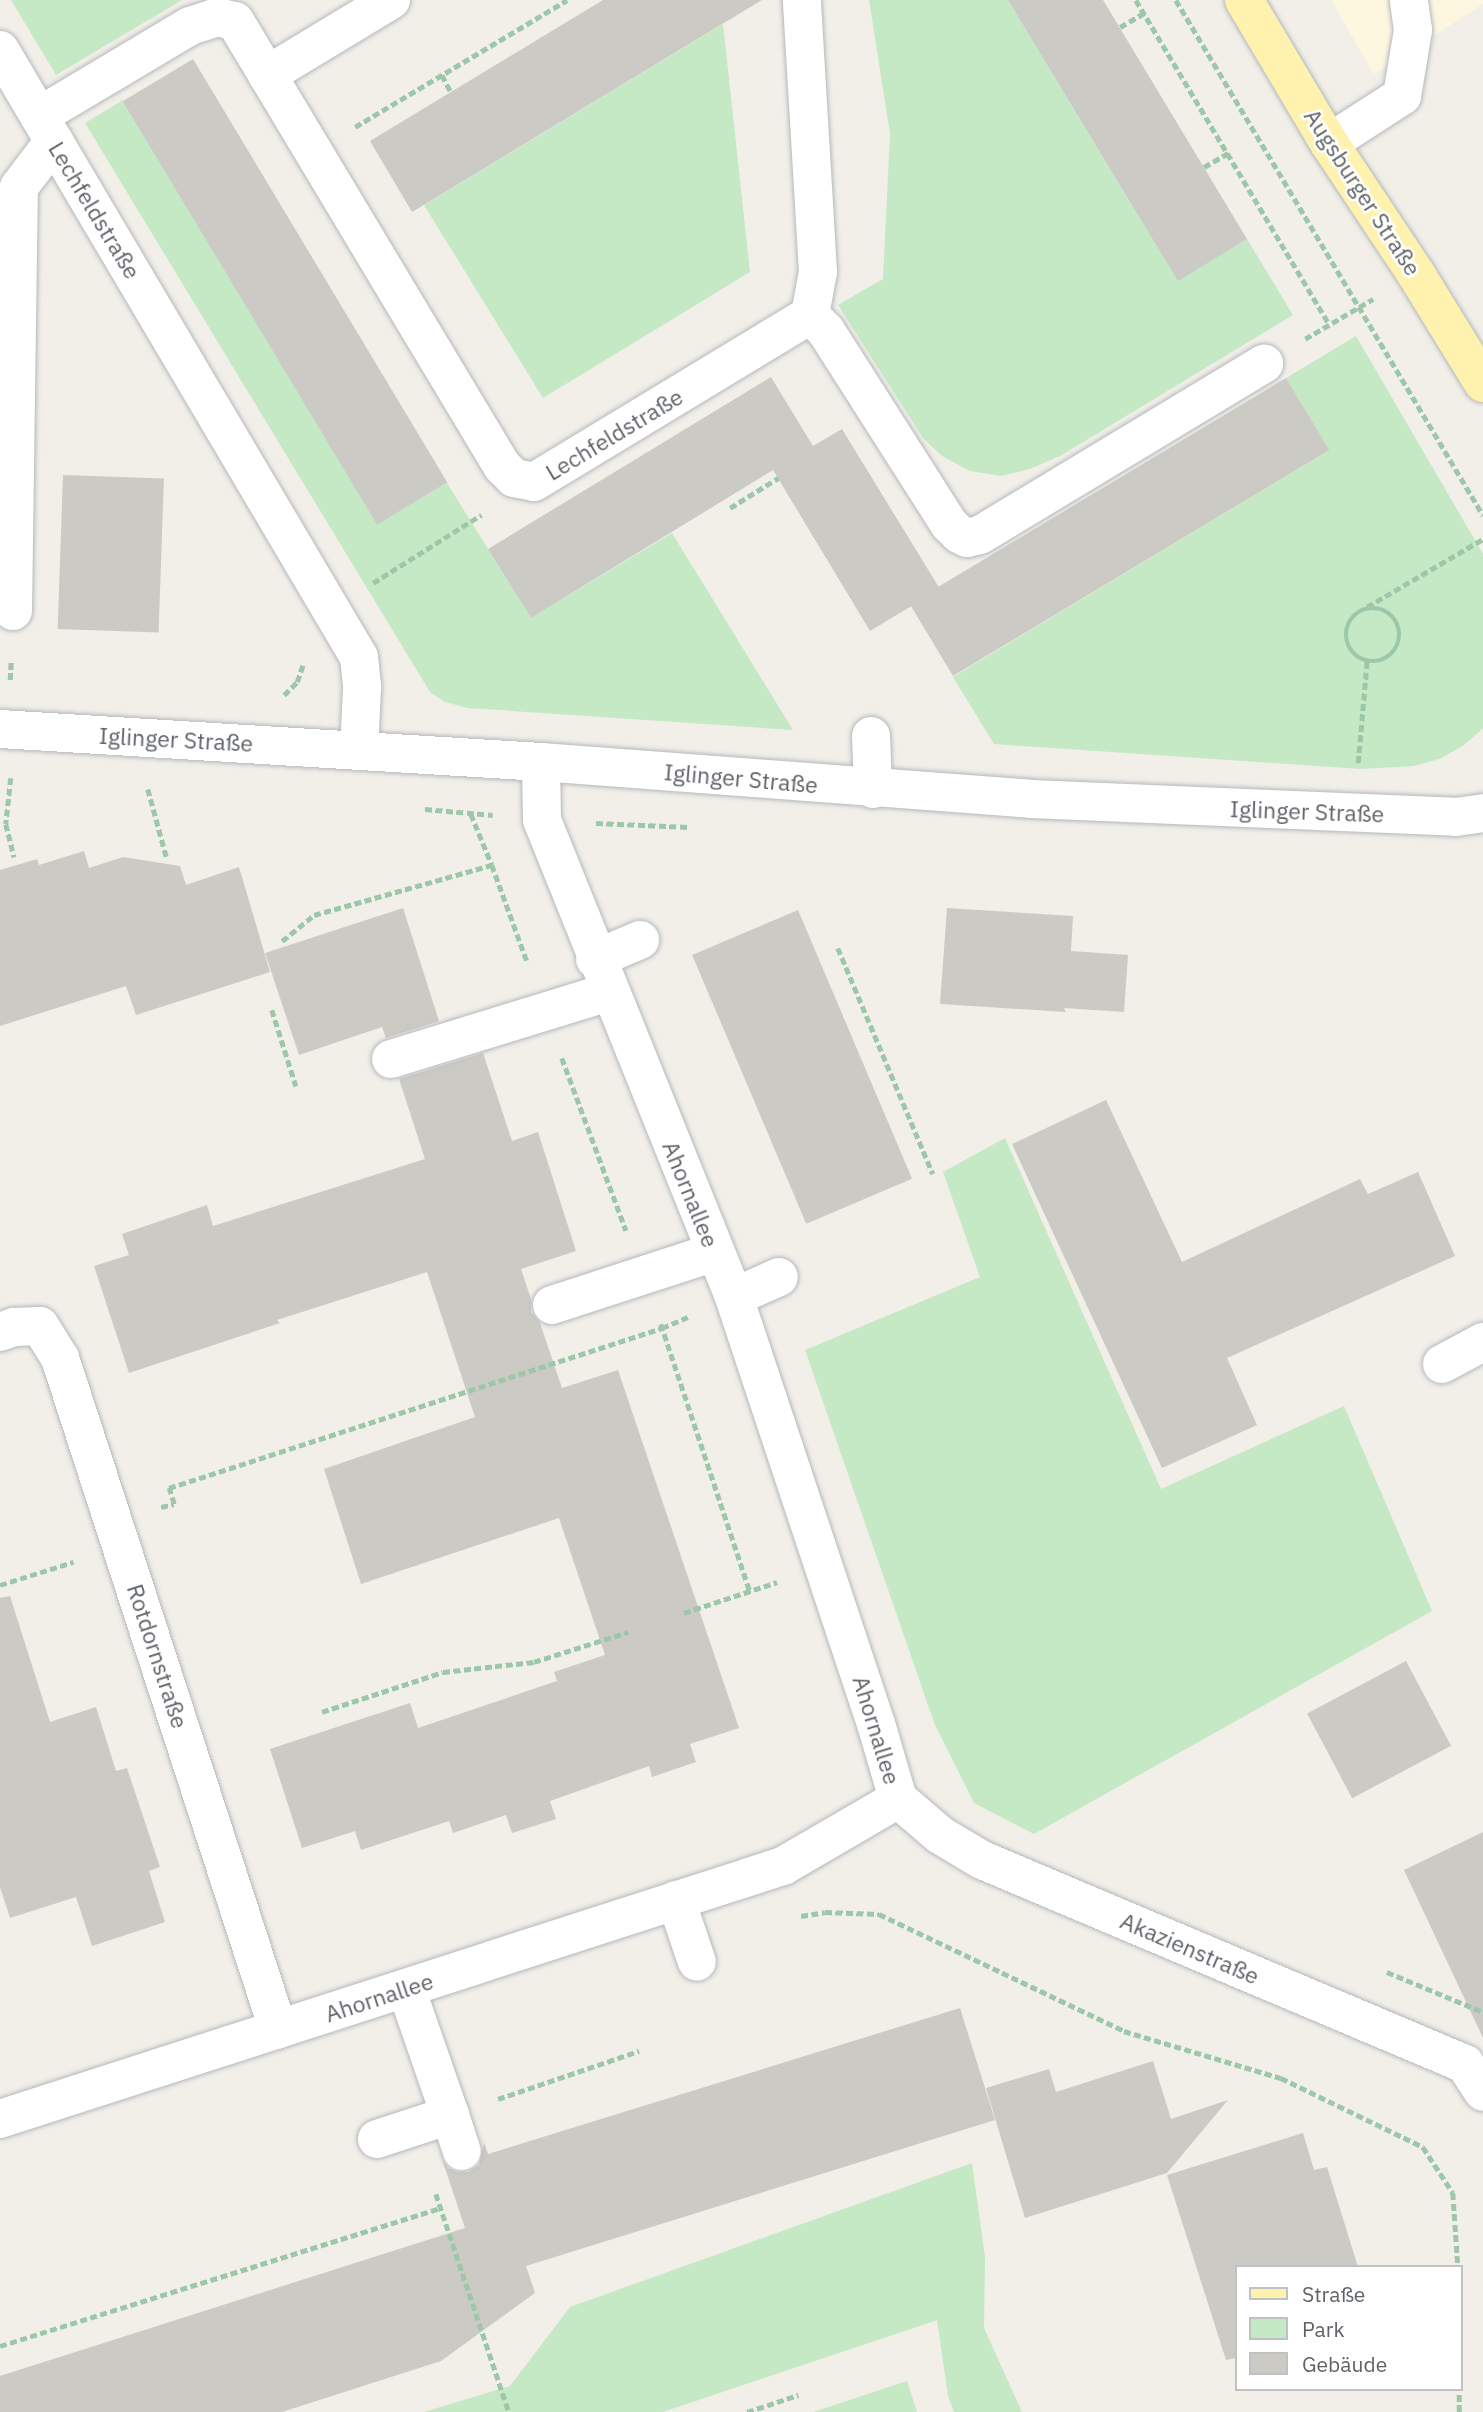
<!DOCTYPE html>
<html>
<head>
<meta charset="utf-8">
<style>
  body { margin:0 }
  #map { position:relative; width:1483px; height:2412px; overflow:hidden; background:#f1efe8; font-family:"IBM Plex Sans",sans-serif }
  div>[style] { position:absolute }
  .commercial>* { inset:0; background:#fef7e0 }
  .green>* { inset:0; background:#c5e8c5 }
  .building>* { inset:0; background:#cccac5; transform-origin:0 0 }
  .path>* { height:4.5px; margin-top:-2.25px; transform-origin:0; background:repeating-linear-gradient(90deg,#9cc7a9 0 7px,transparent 0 10.5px) }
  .path>.ring { margin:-2.25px; padding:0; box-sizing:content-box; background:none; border:4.5px solid #9cc7a9; border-radius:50% }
  .roads { filter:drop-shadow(0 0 2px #b5b8bc) drop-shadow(0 0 2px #b5b8bc) }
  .minor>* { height:38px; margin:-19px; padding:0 19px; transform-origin:19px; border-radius:19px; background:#fff }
  .major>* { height:38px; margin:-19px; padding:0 19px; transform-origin:19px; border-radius:19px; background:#fff2af }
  span { translate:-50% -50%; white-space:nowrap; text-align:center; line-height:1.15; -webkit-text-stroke:5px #fff; paint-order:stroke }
  .street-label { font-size:23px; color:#5f6368 }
  .legend { position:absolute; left:1235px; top:2265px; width:228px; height:126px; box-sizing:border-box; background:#fff; border:2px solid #bfc1c3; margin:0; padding:9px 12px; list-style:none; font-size:21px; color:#5f6368 }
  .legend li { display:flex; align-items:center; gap:14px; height:35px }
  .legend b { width:35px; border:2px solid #bfc1c3 }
</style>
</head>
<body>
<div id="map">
  <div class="commercial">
    <i style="clip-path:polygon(1331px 0,1483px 0,1483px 4px,1374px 74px)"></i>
  </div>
  <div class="green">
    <i style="clip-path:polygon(11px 0,182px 0,56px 75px)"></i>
    <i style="clip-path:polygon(869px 0,1008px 0,1178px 280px,1247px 239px,1293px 315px,1060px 456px,1030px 469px,1001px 476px,970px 471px,942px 456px,923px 438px,838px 305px,883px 279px,890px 134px)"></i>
    <i style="clip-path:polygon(723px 24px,750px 272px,543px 398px,424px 205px)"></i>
    <i style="clip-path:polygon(123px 100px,378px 524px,447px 483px,531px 618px,672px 533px,793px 730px,468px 708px,445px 702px,430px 692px,85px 123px)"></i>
    <i style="clip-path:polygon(1356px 336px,1483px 554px,1483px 728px,1463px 746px,1439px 759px,1414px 766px,1361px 769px,994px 744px,953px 677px,1329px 450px,1286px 378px)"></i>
    <i style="clip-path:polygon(1005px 1138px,1161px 1489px,1344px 1406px,1432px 1611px,1034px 1834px,974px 1803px,935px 1725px,805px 1350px,980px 1277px,943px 1172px)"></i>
    <i style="clip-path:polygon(972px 2163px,985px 2257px,984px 2328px,1022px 2412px,954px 2412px,948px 2396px,937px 2320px,663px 2412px,424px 2412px,510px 2386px,570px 2307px)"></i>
    <i style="clip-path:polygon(907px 2381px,917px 2412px,813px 2412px)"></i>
  </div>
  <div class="building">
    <i style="clip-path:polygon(603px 0,762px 0,412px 212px,370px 141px)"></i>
    <i style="clip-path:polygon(1008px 0,1103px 0,1247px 239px,1178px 281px)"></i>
    <i style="left:193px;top:59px;width:494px;height:82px;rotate:59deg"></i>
    <i style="clip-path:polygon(771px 377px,813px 446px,842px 429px,940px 589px,870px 631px,773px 470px,531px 618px,488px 549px)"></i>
    <i style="left:1286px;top:378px;width:84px;height:439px;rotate:59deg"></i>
    <i style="left:63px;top:475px;width:101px;height:154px;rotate:2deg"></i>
    <i style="clip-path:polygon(84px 851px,89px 868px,123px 857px,180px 866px,186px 885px,239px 867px,270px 972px,136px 1015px,126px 986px,0 1026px,0 870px,37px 859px,39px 865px)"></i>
    <i style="clip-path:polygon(403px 908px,439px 1021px,386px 1038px,382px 1027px,299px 1055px,265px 953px)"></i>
    <i style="clip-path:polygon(947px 908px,1073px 916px,1071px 951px,1128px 955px,1124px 1012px,1064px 1008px,1066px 1012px,940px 1004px)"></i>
    <i style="left:798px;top:910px;width:292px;height:115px;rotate:67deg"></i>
    <i style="clip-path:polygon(483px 1053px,512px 1141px,538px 1132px,576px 1251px,521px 1269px,531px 1299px,531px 1312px,540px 1323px,562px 1388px,618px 1370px,739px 1728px,690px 1744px,696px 1762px,652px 1777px,649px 1766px,550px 1801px,556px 1819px,512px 1833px,506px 1815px,453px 1833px,449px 1821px,361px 1850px,355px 1831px,302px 1848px,270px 1749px,410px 1703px,418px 1728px,557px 1681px,554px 1672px,605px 1655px,559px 1518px,361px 1584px,324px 1469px,475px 1417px,427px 1272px,277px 1320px,280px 1323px,129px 1373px,94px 1266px,129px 1255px,122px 1234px,207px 1205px,213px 1226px,425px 1159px,399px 1079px)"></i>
    <i style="clip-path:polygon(1106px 1100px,1182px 1262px,1360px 1179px,1368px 1194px,1418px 1172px,1455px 1256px,1227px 1358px,1257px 1425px,1162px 1468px,1012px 1144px)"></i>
    <i style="clip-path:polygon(10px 1596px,50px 1722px,96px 1707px,116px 1771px,127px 1768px,160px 1867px,149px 1871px,165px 1922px,92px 1946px,76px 1897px,10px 1918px,0 1887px,0 1598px)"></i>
    <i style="left:1406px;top:1661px;width:96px;height:112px;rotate:62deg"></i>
    <i style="clip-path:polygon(1483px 1832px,1483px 2038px,1404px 1870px)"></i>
    <i style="clip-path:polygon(960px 2008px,995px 2120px,526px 2266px,535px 2293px,441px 2361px,282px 2412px,0 2412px,0 2376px,465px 2228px,442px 2159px,448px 2168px,457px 2172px,468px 2172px,479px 2165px,484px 2143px,488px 2154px)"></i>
    <i style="clip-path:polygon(1153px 2061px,1171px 2119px,1228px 2100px,1167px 2173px,1025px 2218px,986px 2088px,1049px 2069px,1056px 2092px)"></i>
    <i style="clip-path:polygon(1303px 2133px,1314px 2170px,1327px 2167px,1358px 2267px,1236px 2267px,1236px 2358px,1226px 2360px,1167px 2175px)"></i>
  </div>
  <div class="path">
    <i style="left:1136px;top:0;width:377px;rotate:59.2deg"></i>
    <i style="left:1176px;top:0;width:600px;rotate:59.2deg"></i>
    <i style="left:1120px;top:27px;width:28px;rotate:-30deg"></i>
    <i style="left:442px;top:75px;width:19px;rotate:62deg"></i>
    <i style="left:355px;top:127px;width:247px;rotate:-30.9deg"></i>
    <i style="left:1204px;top:167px;width:28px;rotate:-30deg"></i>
    <i style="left:1305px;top:339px;width:79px;rotate:-30.5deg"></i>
    <i style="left:730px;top:508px;width:57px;rotate:-32deg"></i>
    <i style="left:373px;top:583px;width:128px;rotate:-32.2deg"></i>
    <i style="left:1367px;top:607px;width:134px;rotate:-30.4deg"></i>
    <i class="ring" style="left:1346px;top:608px;width:49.5px;height:49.5px"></i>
    <i style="left:10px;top:680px;width:19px;rotate:-87deg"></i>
    <i style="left:284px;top:695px;width:18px;rotate:-45deg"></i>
    <i style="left:297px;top:682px;width:18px;rotate:-71deg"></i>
    <i style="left:1358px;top:763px;width:102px;rotate:-85deg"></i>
    <i style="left:11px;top:778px;width:46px;rotate:96.2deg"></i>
    <i style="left:6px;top:824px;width:34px;rotate:76deg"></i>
    <i style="left:148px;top:789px;width:73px;rotate:74.8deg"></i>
    <i style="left:425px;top:809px;width:68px;rotate:5deg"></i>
    <i style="left:471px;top:814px;width:55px;rotate:67.6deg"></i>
    <i style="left:596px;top:823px;width:93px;rotate:2.5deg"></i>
    <i style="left:282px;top:941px;width:41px;rotate:-39.1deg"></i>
    <i style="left:314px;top:915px;width:185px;rotate:-15.7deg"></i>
    <i style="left:492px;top:865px;width:105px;rotate:70deg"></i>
    <i style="left:838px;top:948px;width:245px;rotate:67.2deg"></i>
    <i style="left:272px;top:1010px;width:80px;rotate:72.5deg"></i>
    <i style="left:562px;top:1058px;width:184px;rotate:69.6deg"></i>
    <i style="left:661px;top:1324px;width:282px;rotate:71.6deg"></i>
    <i style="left:161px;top:1507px;width:13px;rotate:-13deg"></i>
    <i style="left:174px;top:1504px;width:17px;rotate:-107deg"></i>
    <i style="left:169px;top:1488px;width:518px;rotate:-17.98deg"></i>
    <i style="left:662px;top:1328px;width:28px;rotate:-23deg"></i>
    <i style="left:0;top:1585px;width:77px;rotate:-17.5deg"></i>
    <i style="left:684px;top:1613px;width:98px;rotate:-18.4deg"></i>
    <i style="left:322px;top:1712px;width:127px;rotate:-18.3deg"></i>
    <i style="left:443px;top:1672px;width:92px;rotate:-6.3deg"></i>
    <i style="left:534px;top:1662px;width:99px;rotate:-17.7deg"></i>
    <i style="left:801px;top:1916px;width:24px;rotate:-9deg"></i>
    <i style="left:825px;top:1912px;width:54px;rotate:2.1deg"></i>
    <i style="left:879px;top:1914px;width:272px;rotate:25.5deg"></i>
    <i style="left:1124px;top:2031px;width:164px;rotate:16.7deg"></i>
    <i style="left:1281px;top:2078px;width:158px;rotate:25.9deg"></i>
    <i style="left:1423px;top:2147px;width:55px;rotate:56.9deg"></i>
    <i style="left:1453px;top:2193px;width:74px;rotate:86.1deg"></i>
    <i style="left:1387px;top:1972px;width:104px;rotate:22.6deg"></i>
    <i style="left:498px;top:2099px;width:149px;rotate:-18.8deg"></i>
    <i style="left:436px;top:2194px;width:230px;rotate:71.5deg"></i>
    <i style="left:0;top:2346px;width:462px;rotate:-17.4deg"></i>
    <i style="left:747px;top:2412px;width:54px;rotate:-18.4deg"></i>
    <i style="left:1459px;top:2412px;width:23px;rotate:-90deg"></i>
  </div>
  <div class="roads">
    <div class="minor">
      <i style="left:0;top:50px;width:705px;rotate:59.4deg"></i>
      <i style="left:359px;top:657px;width:31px;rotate:84deg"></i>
      <i style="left:362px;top:688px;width:63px;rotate:92.7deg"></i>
      <i style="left:267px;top:75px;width:145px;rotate:-31.2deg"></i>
      <i style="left:39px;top:116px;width:176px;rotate:-30.8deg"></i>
      <i style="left:190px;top:26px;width:28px;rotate:-18deg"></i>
      <i style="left:217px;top:17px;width:18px;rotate:13deg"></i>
      <i style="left:235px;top:21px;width:519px;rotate:59.04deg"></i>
      <i style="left:502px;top:466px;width:17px;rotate:45deg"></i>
      <i style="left:514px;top:478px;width:20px;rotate:11deg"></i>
      <i style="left:534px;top:482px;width:323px;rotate:-31.2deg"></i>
      <i style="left:810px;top:315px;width:44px;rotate:-79.5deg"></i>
      <i style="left:818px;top:272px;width:272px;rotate:-93.4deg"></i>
      <i style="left:1329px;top:143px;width:87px;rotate:-32.8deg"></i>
      <i style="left:1402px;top:96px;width:67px;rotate:-80.5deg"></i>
      <i style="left:1413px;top:30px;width:30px;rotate:-98deg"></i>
      <i style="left:810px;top:315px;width:23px;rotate:45deg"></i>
      <i style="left:826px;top:331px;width:229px;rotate:57.5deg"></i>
      <i style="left:949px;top:524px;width:14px;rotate:45deg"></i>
      <i style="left:959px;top:534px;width:9px;rotate:27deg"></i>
      <i style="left:967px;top:538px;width:13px;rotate:-13deg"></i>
      <i style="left:980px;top:535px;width:332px;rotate:-31.1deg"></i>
      <i style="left:13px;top:611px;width:424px;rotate:-89.2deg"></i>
      <i style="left:19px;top:187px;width:58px;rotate:-52.7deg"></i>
      <i style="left:0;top:729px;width:542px;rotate:3.49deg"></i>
      <i style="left:541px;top:762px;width:491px;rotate:4.3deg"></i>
      <i style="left:1031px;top:799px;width:425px;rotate:2.4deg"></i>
      <i style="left:1456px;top:817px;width:27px;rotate:-8deg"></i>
      <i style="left:871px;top:736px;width:53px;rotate:87.8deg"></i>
      <i style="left:595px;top:959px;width:49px;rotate:-22.9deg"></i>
      <i style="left:391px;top:1059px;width:228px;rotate:-17.1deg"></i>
      <i style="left:734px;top:1297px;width:49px;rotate:-24deg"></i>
      <i style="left:552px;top:1305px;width:171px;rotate:-18deg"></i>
      <i style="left:0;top:1332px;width:15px;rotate:-20deg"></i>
      <i style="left:14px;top:1327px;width:26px;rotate:-2deg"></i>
      <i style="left:40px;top:1326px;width:38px;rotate:58deg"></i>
      <i style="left:60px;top:1358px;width:706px;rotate:72deg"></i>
      <i style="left:1442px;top:1364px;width:47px;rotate:-28.2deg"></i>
      <i style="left:898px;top:1799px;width:55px;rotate:40.6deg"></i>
      <i style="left:940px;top:1835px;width:49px;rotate:30.8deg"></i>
      <i style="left:982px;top:1860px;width:524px;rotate:22.9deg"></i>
      <i style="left:1465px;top:2064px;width:33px;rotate:57deg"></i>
      <i style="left:676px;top:1900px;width:65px;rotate:71.3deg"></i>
      <i style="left:450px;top:2115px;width:38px;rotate:72deg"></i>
      <i style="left:0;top:2119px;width:823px;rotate:-17.91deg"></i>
      <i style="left:783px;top:1866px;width:133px;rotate:-30.2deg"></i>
      <i style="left:898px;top:1799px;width:78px;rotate:-106.3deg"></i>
      <i style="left:876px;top:1724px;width:450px;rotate:-108.4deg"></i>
      <i style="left:734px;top:1297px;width:514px;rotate:-111.93deg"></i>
      <i style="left:542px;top:820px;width:58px;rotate:-91deg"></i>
      <i style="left:377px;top:2139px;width:77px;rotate:-18.2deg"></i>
      <i style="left:450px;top:2115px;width:134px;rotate:-109.1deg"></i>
    </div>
    <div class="major">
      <i style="left:1244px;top:0;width:166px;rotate:59.3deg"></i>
      <i style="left:1329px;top:143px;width:157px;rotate:56.4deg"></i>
      <i style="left:1416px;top:274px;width:128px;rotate:58.4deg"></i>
    </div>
  </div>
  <div class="street-label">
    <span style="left:1363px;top:192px;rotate:57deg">Augsburger Straße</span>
    <span style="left:95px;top:210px;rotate:59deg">Lechfeldstraße</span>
    <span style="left:614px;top:434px;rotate:-31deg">Lechfeldstraße</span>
    <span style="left:176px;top:739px;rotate:3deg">Iglinger Straße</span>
    <span style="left:741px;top:778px;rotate:5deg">Iglinger Straße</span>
    <span style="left:1307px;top:811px;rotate:2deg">Iglinger Straße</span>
    <span style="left:691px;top:1194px;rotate:68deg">Ahornallee</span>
    <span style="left:158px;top:1656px;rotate:72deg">Rotdornstraße</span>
    <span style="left:877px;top:1730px;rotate:73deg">Ahornallee</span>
    <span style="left:1190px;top:1948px;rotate:23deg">Akazienstraße</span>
    <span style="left:379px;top:1997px;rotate:-18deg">Ahornallee</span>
  </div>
  <ul class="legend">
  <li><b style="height:9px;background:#fff2af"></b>Straße</li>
  <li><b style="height:19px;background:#c5e8c5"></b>Park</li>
  <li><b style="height:19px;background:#cccac5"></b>Gebäude</li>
  </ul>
</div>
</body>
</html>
